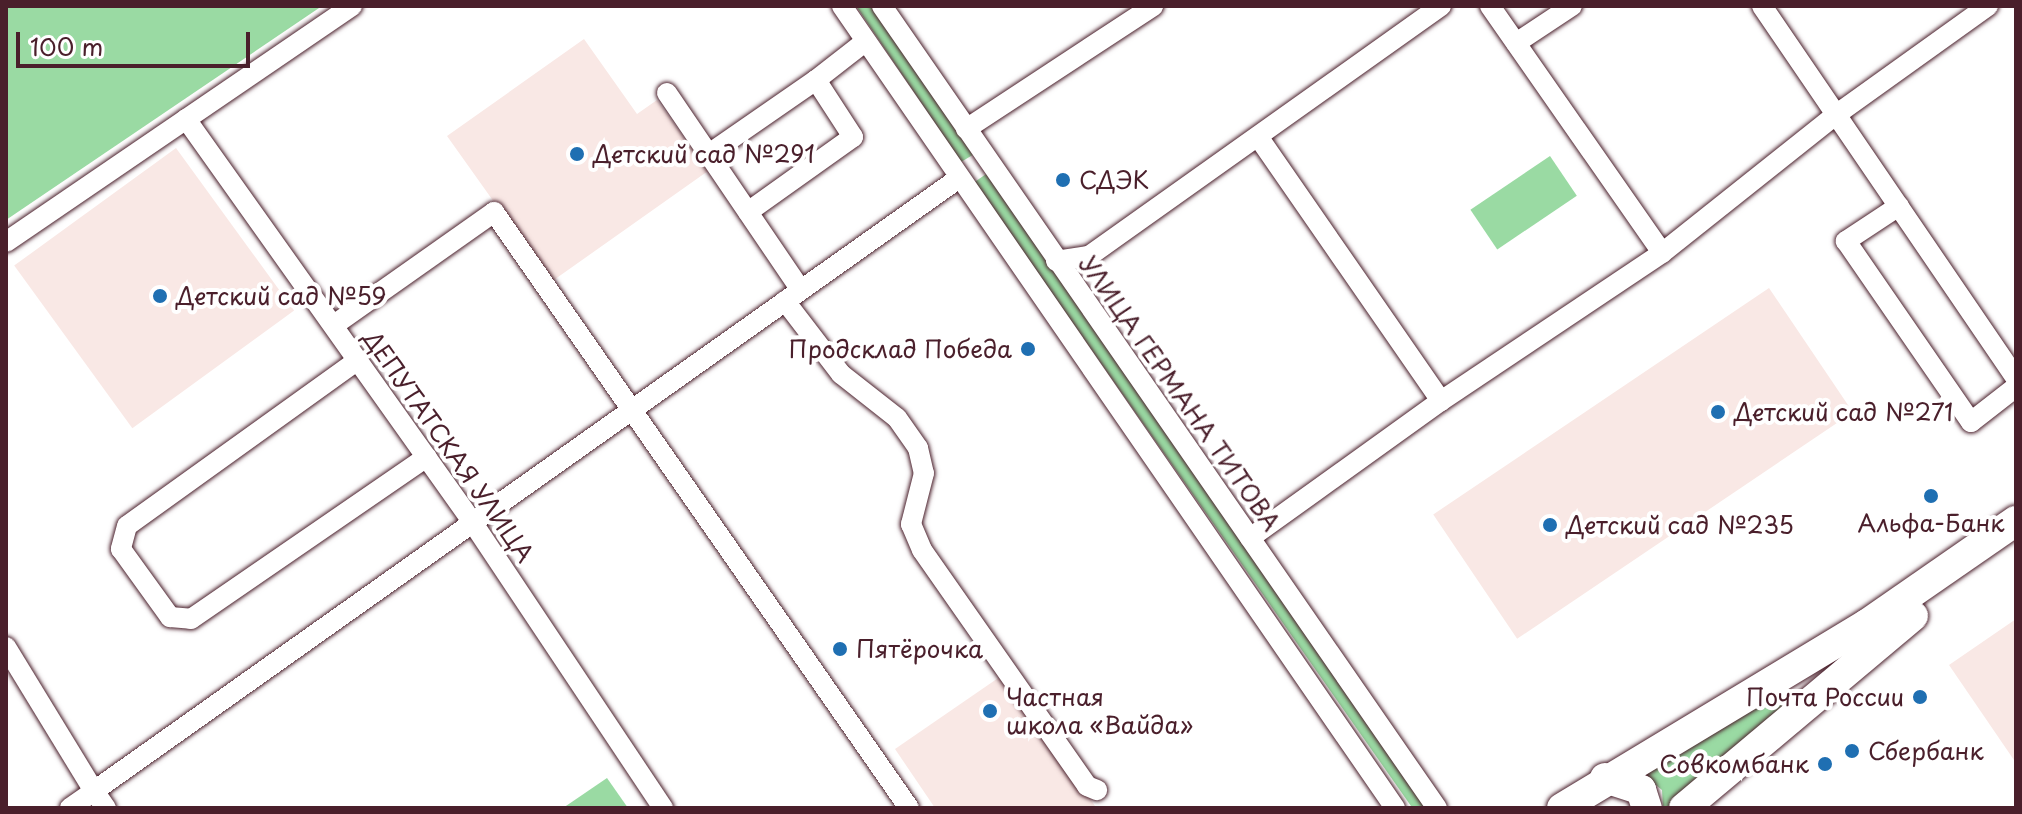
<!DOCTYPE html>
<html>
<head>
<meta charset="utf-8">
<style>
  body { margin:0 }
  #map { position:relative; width:2022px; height:814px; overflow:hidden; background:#fff; font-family:"Playpen Sans",sans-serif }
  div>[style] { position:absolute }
  .built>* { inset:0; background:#f9e8e5; transform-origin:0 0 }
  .green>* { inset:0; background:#9adaa3; transform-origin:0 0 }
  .roads { filter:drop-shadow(0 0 2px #4a1f2b) drop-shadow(0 0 2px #4a1f2b) }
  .minor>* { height:20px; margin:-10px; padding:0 10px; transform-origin:10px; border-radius:10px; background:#fff }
  .highway>* { height:30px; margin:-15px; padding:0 15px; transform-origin:15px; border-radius:15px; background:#fff }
  .dots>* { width:22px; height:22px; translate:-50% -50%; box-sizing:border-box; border:4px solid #fff; border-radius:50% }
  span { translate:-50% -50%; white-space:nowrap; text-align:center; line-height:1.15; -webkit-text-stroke:8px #fff; paint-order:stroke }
  .poi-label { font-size:24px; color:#4a1f2b }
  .left { translate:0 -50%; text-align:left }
  .right { translate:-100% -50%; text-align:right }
  .street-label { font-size:24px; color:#4a1f2b }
  .frame { position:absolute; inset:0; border:8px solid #4a1f2b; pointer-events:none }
  .scale { position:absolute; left:16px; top:32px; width:234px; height:36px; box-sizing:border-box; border:4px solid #4a1f2b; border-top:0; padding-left:10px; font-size:24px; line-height:28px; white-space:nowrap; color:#4a1f2b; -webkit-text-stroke:6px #fff; paint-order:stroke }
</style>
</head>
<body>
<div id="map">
  <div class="built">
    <i style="clip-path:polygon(584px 39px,637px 114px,657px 100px,708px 171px,551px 282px,447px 136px)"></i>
    <i style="left:176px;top:148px;width:201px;height:200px;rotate:54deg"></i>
    <i style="left:1769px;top:288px;width:150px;height:405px;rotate:56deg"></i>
    <i style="clip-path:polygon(2016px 619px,2016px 763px,1949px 665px)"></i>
    <i style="clip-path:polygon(1004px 674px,1095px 806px,1092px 808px,935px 808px,895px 749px)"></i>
  </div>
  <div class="green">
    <i style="clip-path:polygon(6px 6px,322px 6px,6px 220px)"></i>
    <i style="clip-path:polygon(856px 6px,875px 6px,976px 153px,961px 162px)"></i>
    <i style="left:1550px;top:156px;width:48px;height:96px;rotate:56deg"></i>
    <i style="left:989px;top:172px;width:773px;height:18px;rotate:55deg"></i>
    <i style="clip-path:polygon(1775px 688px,1784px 692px,1787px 701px,1774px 716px,1669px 808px,1663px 808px,1662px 790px,1636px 769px)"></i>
    <i style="clip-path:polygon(607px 778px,628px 808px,563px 808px)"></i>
  </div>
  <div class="roads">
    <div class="minor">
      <i style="left:842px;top:6px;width:974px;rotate:55.41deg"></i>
      <i style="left:882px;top:6px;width:975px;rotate:55.32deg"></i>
      <i style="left:1490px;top:6px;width:301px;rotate:55.1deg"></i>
      <i style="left:1762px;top:6px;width:451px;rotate:55.7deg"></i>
      <i style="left:1516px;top:43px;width:67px;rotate:-33.5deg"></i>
      <i style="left:816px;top:80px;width:63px;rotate:-38deg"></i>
      <i style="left:667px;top:93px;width:238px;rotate:55.8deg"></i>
      <i style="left:186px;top:119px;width:496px;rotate:54.6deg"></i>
      <i style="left:473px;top:523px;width:343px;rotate:56.3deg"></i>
      <i style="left:966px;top:129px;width:224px;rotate:-33.3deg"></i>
      <i style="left:1259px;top:138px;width:320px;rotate:55.3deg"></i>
      <i style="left:709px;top:154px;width:130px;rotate:-34.7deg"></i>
      <i style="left:816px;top:80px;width:68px;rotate:57deg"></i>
      <i style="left:853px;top:137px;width:129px;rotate:144.5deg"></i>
      <i style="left:1899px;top:206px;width:64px;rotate:146.6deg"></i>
      <i style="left:1846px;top:241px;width:220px;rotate:55.4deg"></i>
      <i style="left:1971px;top:422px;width:57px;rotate:-37.9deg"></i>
      <i style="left:6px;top:242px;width:419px;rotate:-34.3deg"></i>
      <i style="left:1056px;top:261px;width:33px;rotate:-9deg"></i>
      <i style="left:1089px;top:256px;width:432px;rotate:-35.4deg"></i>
      <i style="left:785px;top:301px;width:92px;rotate:52.5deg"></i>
      <i style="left:841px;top:374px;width:71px;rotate:38.2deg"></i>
      <i style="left:897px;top:418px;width:37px;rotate:55deg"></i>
      <i style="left:918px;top:448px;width:26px;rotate:77deg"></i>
      <i style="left:924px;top:473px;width:53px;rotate:104.3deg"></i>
      <i style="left:911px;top:524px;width:28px;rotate:67deg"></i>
      <i style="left:922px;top:550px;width:288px;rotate:55deg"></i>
      <i style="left:1087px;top:786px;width:11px;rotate:22deg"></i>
      <i style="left:334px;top:325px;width:196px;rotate:-35.2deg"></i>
      <i style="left:494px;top:212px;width:726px;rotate:55.15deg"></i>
      <i style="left:358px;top:360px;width:284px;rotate:144.3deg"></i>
      <i style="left:127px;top:526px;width:24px;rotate:105deg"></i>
      <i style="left:121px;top:549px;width:84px;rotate:54.2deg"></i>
      <i style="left:170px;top:617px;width:21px;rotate:5deg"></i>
      <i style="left:191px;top:619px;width:286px;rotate:-34.5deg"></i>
      <i style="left:1250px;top:538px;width:235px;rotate:-35.7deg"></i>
      <i style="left:1441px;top:401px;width:266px;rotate:-33.8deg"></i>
      <i style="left:1662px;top:253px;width:223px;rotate:-38.5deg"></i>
      <i style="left:1837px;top:114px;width:186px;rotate:-35.6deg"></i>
      <i style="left:6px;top:647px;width:169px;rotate:58.6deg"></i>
      <i style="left:94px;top:791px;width:1060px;rotate:-35.32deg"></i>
      <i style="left:70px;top:808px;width:29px;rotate:-35deg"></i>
      <i style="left:94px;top:791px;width:21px;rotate:55deg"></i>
    </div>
    <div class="highway">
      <i style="left:1605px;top:778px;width:38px;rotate:18deg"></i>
      <i style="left:1641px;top:790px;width:19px;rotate:72deg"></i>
      <i style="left:1562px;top:808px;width:356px;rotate:-31.1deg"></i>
      <i style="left:1867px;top:624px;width:181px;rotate:-34.7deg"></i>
      <i style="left:1684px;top:808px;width:299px;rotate:-40deg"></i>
    </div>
  </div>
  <div class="dots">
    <i style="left:577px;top:154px;background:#1f6fb2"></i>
    <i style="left:1063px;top:180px;background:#1f6fb2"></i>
    <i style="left:160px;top:296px;background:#1f6fb2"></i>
    <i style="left:1028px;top:349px;background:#1f6fb2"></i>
    <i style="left:1718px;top:412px;background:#1f6fb2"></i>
    <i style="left:1931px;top:496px;background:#1f6fb2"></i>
    <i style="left:1550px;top:525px;background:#1f6fb2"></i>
    <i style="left:840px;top:649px;background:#1f6fb2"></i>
    <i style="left:1920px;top:697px;background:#1f6fb2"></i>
    <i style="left:990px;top:711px;background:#1f6fb2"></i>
    <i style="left:1852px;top:751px;background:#1f6fb2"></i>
    <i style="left:1825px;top:764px;background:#1f6fb2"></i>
  </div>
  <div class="poi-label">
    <span class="left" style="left:593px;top:154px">Детский сад №291</span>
    <span class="left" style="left:1079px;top:180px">СДЭК</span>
    <span class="left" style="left:176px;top:296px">Детский сад №59</span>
    <span class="right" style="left:1012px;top:349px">Продсклад Победа</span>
    <span class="left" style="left:1734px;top:412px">Детский сад №271</span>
    <span style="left:1931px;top:523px">Альфа-Банк</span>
    <span class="left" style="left:1566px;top:525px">Детский сад №235</span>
    <span class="left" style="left:856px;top:649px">Пятёрочка</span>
    <span class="left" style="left:1006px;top:711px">Частная<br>школа «Вайда»</span>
    <span class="right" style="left:1904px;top:697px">Почта России</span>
    <span class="left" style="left:1868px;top:751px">Сбербанк</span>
    <span class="right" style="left:1809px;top:764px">Совкомбанк</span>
  </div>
  <div class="street-label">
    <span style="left:1180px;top:393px;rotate:55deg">УЛИЦА ГЕРМАНА ТИТОВА</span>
    <span style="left:449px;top:446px;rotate:55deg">ДЕПУТАТСКАЯ УЛИЦА</span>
  </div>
  <div class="frame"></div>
  <div class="scale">100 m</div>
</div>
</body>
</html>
